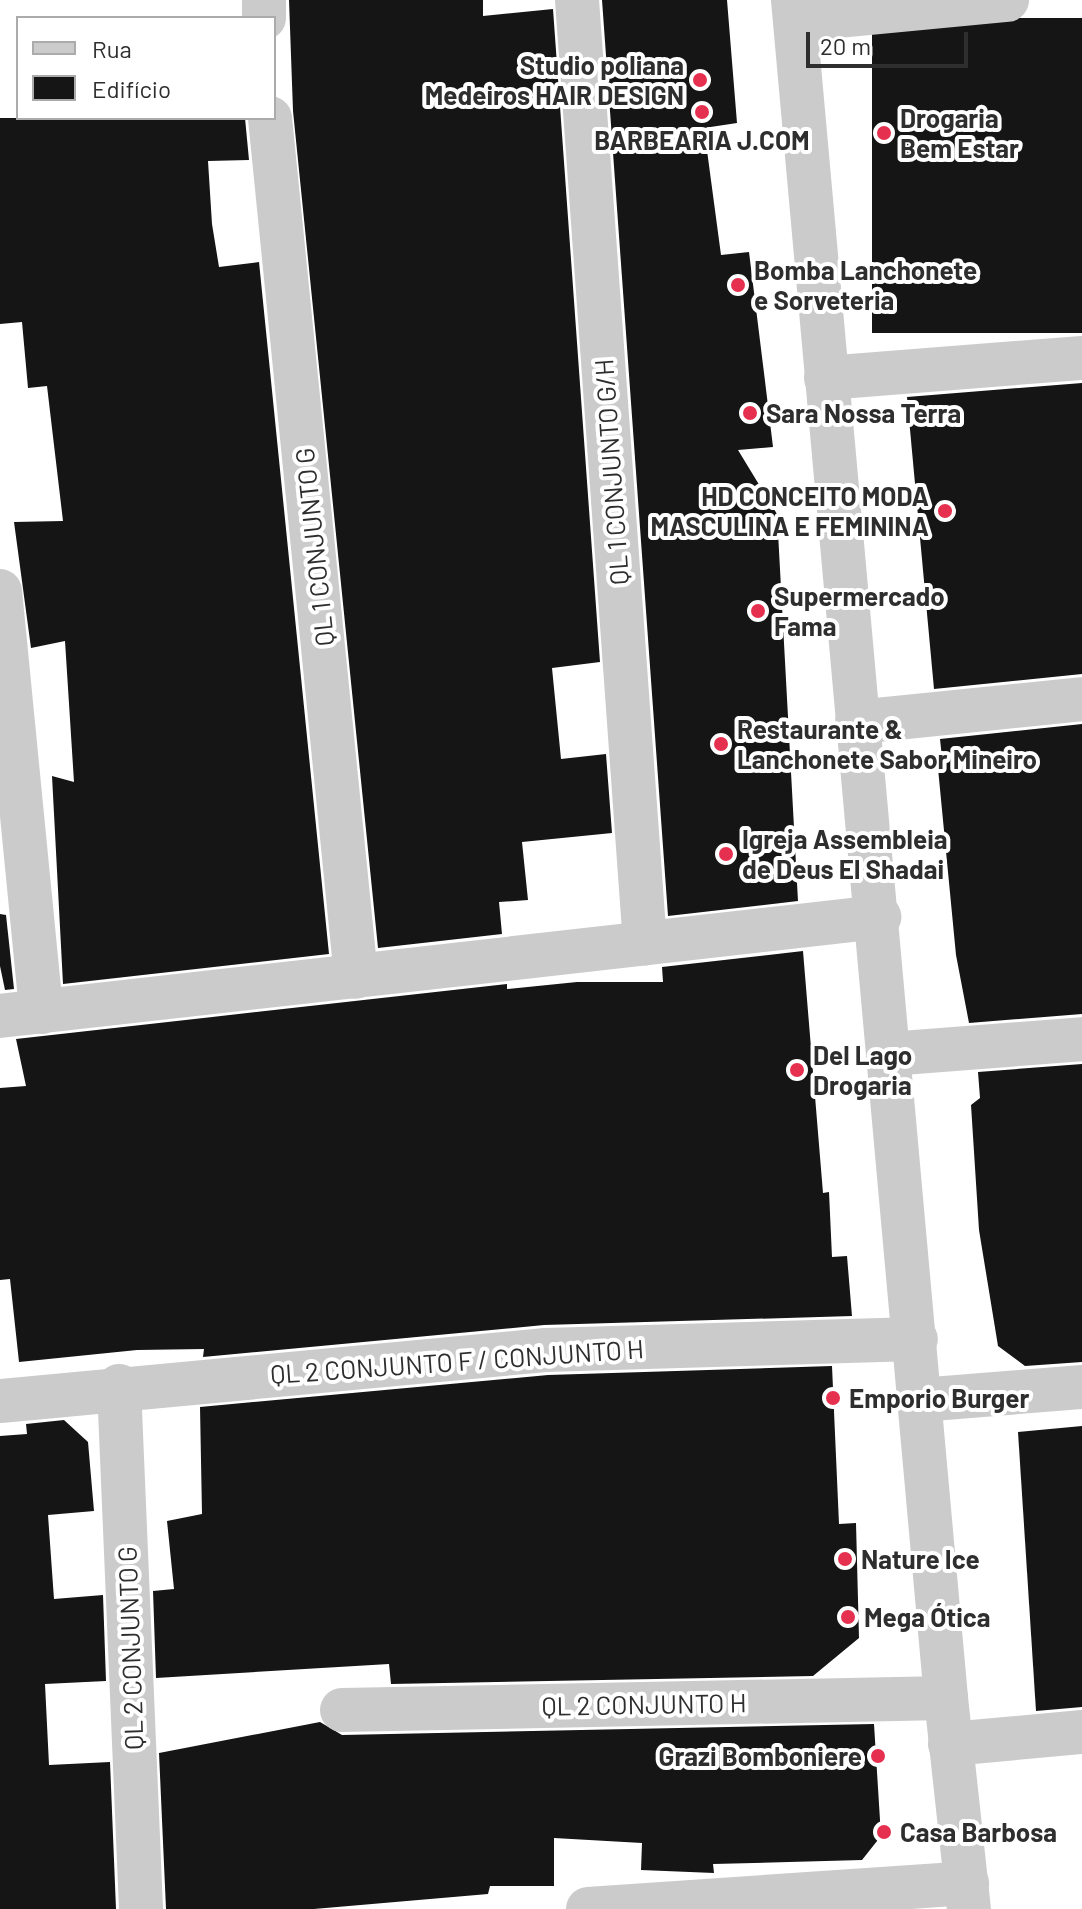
<!DOCTYPE html>
<html>
<head>
<meta charset="utf-8">
<style>
  body { margin:0 }
  #map { position:relative; width:1082px; height:1909px; overflow:hidden; background:#fff; font-family:Barlow,sans-serif }
  div>[style] { position:absolute }
  .building>* { inset:0; background:#151515; transform-origin:0 0 }
  .minor>* { height:44px; margin:-22px; padding:0 22px; transform-origin:22px; border-radius:22px; background:#cbcbcb }
  .dots>* { width:22px; height:22px; translate:-50% -50%; box-sizing:border-box; border:4px solid #fff; border-radius:50% }
  span { translate:-50% -50%; white-space:nowrap; text-align:center; line-height:1.15; -webkit-text-stroke:8px #fff; paint-order:stroke }
  .poi-label { font-size:26px; color:#2e2e2e; font-weight:700 }
  .right { translate:-100% -50%; text-align:right }
  .left { translate:0 -50%; text-align:left }
  .street-label { font-size:26px; color:#2e2e2e }
  .legend { position:absolute; left:16px; top:16px; width:260px; height:104px; box-sizing:border-box; background:#fff; border:2px solid #ababab; margin:0; padding:10px 14px; list-style:none; font-size:24px; color:#2e2e2e }
  .legend li { display:flex; align-items:center; gap:16px; height:40px }
  .legend b { width:40px; border:2px solid #ababab }
  .scale { position:absolute; left:806px; top:32px; width:162px; height:36px; box-sizing:border-box; border:4px solid #2e2e2e; border-top:0; padding-left:10px; font-size:24px; line-height:28px; white-space:nowrap; color:#2e2e2e; -webkit-text-stroke:6px #fff; paint-order:stroke }
</style>
</head>
<body>
<div id="map">
  <div class="building">
    <i style="clip-path:polygon(289px 0,483px 0,483px 16px,553px 9px,600px 662px,552px 668px,561px 759px,606px 754px,612px 833px,522px 842px,528px 900px,499px 902px,502px 934px,378px 948px,293px 111px)"></i>
    <i style="clip-path:polygon(602px 0,727px 0,737px 123px,704px 128px,721px 255px,749px 252px,765px 381px,773px 447px,738px 450px,777px 514px,798px 901px,668px 916px)"></i>
    <i style="left:1082px;top:18px;width:315px;height:210px;rotate:90deg"></i>
    <i style="clip-path:polygon(0 118px,245px 118px,249px 160px,208px 161px,212px 224px,219px 267px,259px 262px,329px 954px,63px 984px,52px 776px,74px 782px,65px 641px,31px 648px,14px 522px,63px 521px,47px 386px,28px 388px,22px 322px,0 324px)"></i>
    <i style="clip-path:polygon(1082px 383px,1082px 674px,934px 689px,907px 397px)"></i>
    <i style="clip-path:polygon(1082px 724px,1082px 1014px,969px 1023px,956px 955px,937px 758px,942px 758px,940px 739px)"></i>
    <i style="clip-path:polygon(0 914px,6px 915px,14px 989px,5px 990px,0 966px)"></i>
    <i style="clip-path:polygon(803px 951px,823px 1193px,829px 1192px,832px 1257px,847px 1256px,852px 1316px,544px 1325px,203px 1357px,204px 1349px,137px 1350px,19px 1362px,10px 1279px,0 1280px,0 1088px,26px 1086px,16px 1039px,507px 984px,507px 989px,577px 982px,663px 982px,662px 967px)"></i>
    <i style="clip-path:polygon(1082px 1064px,1082px 1362px,1025px 1366px,998px 1346px,979px 1230px,971px 1105px,980px 1098px,978px 1072px)"></i>
    <i style="clip-path:polygon(832px 1366px,839px 1524px,856px 1523px,859px 1638px,813px 1676px,391px 1684px,389px 1664px,156px 1678px,153px 1591px,174px 1589px,167px 1521px,202px 1514px,200px 1407px,548px 1375px)"></i>
    <i style="clip-path:polygon(64px 1420px,88px 1442px,94px 1511px,48px 1515px,54px 1599px,103px 1595px,106px 1681px,45px 1684px,49px 1765px,110px 1762px,116px 1909px,0 1909px,0 1436px,27px 1434px,26px 1424px)"></i>
    <i style="clip-path:polygon(1082px 1426px,1082px 1707px,1036px 1711px,1018px 1432px)"></i>
    <i style="clip-path:polygon(320px 1722px,342px 1735px,874px 1724px,881px 1836px,862px 1860px,713px 1864px,714px 1873px,641px 1870px,642px 1843px,554px 1838px,554px 1886px,490px 1886px,488px 1894px,314px 1909px,166px 1909px,159px 1753px)"></i>
  </div>
  <div class="minor">
    <i style="left:264px;top:0;width:18px;rotate:90deg"></i>
    <i style="left:577px;top:0;width:946px;rotate:85.88deg"></i>
    <i style="left:793px;top:0;width:1705px;rotate:84.85deg"></i>
    <i style="left:946px;top:1698px;width:212px;rotate:83.8deg"></i>
    <i style="left:795px;top:20px;width:213px;rotate:-5.4deg"></i>
    <i style="left:270px;top:118px;width:863px;rotate:84.28deg"></i>
    <i style="left:826px;top:378px;width:257px;rotate:-4.5deg"></i>
    <i style="left:0;top:591px;width:423px;rotate:84.4deg"></i>
    <i style="left:857px;top:722px;width:226px;rotate:-5.8deg"></i>
    <i style="left:0;top:1016px;width:885px;rotate:-6.43deg"></i>
    <i style="left:889px;top:1054px;width:194px;rotate:-4.4deg"></i>
    <i style="left:119px;top:1386px;width:523px;rotate:87.59deg"></i>
    <i style="left:920px;top:1400px;width:163px;rotate:-4.6deg"></i>
    <i style="left:0;top:1401px;width:548px;rotate:-5.34deg"></i>
    <i style="left:546px;top:1350px;width:370px;rotate:-1.7deg"></i>
    <i style="left:342px;top:1710px;width:604px;rotate:-1.14deg"></i>
    <i style="left:950px;top:1744px;width:133px;rotate:-5.2deg"></i>
    <i style="left:588px;top:1909px;width:380px;rotate:-3.9deg"></i>
  </div>
  <div class="dots">
    <i style="left:700px;top:80px;background:#e5304f"></i>
    <i style="left:702px;top:112px;background:#e5304f"></i>
    <i style="left:884px;top:133px;background:#e5304f"></i>
    <i style="left:738px;top:285px;background:#e5304f"></i>
    <i style="left:750px;top:413px;background:#e5304f"></i>
    <i style="left:945px;top:511px;background:#e5304f"></i>
    <i style="left:758px;top:611px;background:#e5304f"></i>
    <i style="left:721px;top:744px;background:#e5304f"></i>
    <i style="left:726px;top:854px;background:#e5304f"></i>
    <i style="left:797px;top:1070px;background:#e5304f"></i>
    <i style="left:833px;top:1398px;background:#e5304f"></i>
    <i style="left:845px;top:1559px;background:#e5304f"></i>
    <i style="left:848px;top:1617px;background:#e5304f"></i>
    <i style="left:878px;top:1756px;background:#e5304f"></i>
    <i style="left:884px;top:1832px;background:#e5304f"></i>
  </div>
  <div class="poi-label">
    <span class="right" style="left:684px;top:80px">Studio poliana<br>Medeiros HAIR DESIGN</span>
    <span class="left" style="left:900px;top:133px">Drogaria<br>Bem Estar</span>
    <span style="left:702px;top:140px">BARBEARIA J.COM</span>
    <span class="left" style="left:754px;top:285px">Bomba Lanchonete<br>e Sorveteria</span>
    <span class="left" style="left:766px;top:413px">Sara Nossa Terra</span>
    <span class="right" style="left:929px;top:511px">HD CONCEITO MODA<br>MASCULINA E FEMININA</span>
    <span class="left" style="left:774px;top:611px">Supermercado<br>Fama</span>
    <span class="left" style="left:737px;top:744px">Restaurante &amp;<br>Lanchonete Sabor Mineiro</span>
    <span class="left" style="left:742px;top:854px">Igreja Assembleia<br>de Deus El Shadai</span>
    <span class="left" style="left:813px;top:1070px">Del Lago<br>Drogaria</span>
    <span class="left" style="left:849px;top:1398px">Emporio Burger</span>
    <span class="left" style="left:861px;top:1559px">Nature Ice</span>
    <span class="left" style="left:864px;top:1617px">Mega Ótica</span>
    <span class="right" style="left:862px;top:1756px">Grazi Bomboniere</span>
    <span class="left" style="left:900px;top:1832px">Casa Barbosa</span>
  </div>
  <div class="street-label">
    <span style="left:611px;top:472px;rotate:-94deg">QL 1 CONJUNTO G/H</span>
    <span style="left:314px;top:547px;rotate:-96deg">QL 1 CONJUNTO G</span>
    <span style="left:457px;top:1361px;rotate:-4deg">QL 2 CONJUNTO F / CONJUNTO H</span>
    <span style="left:130px;top:1648px;rotate:-92deg">QL 2 CONJUNTO G</span>
    <span style="left:644px;top:1704px;rotate:-1deg">QL 2 CONJUNTO H</span>
  </div>
  <ul class="legend">
  <li><b style="height:10px;background:#cbcbcb"></b>Rua</li>
  <li><b style="height:22px;background:#151515"></b>Edifício</li>
  </ul>
  <div class="scale">20 m</div>
</div>
</body>
</html>
